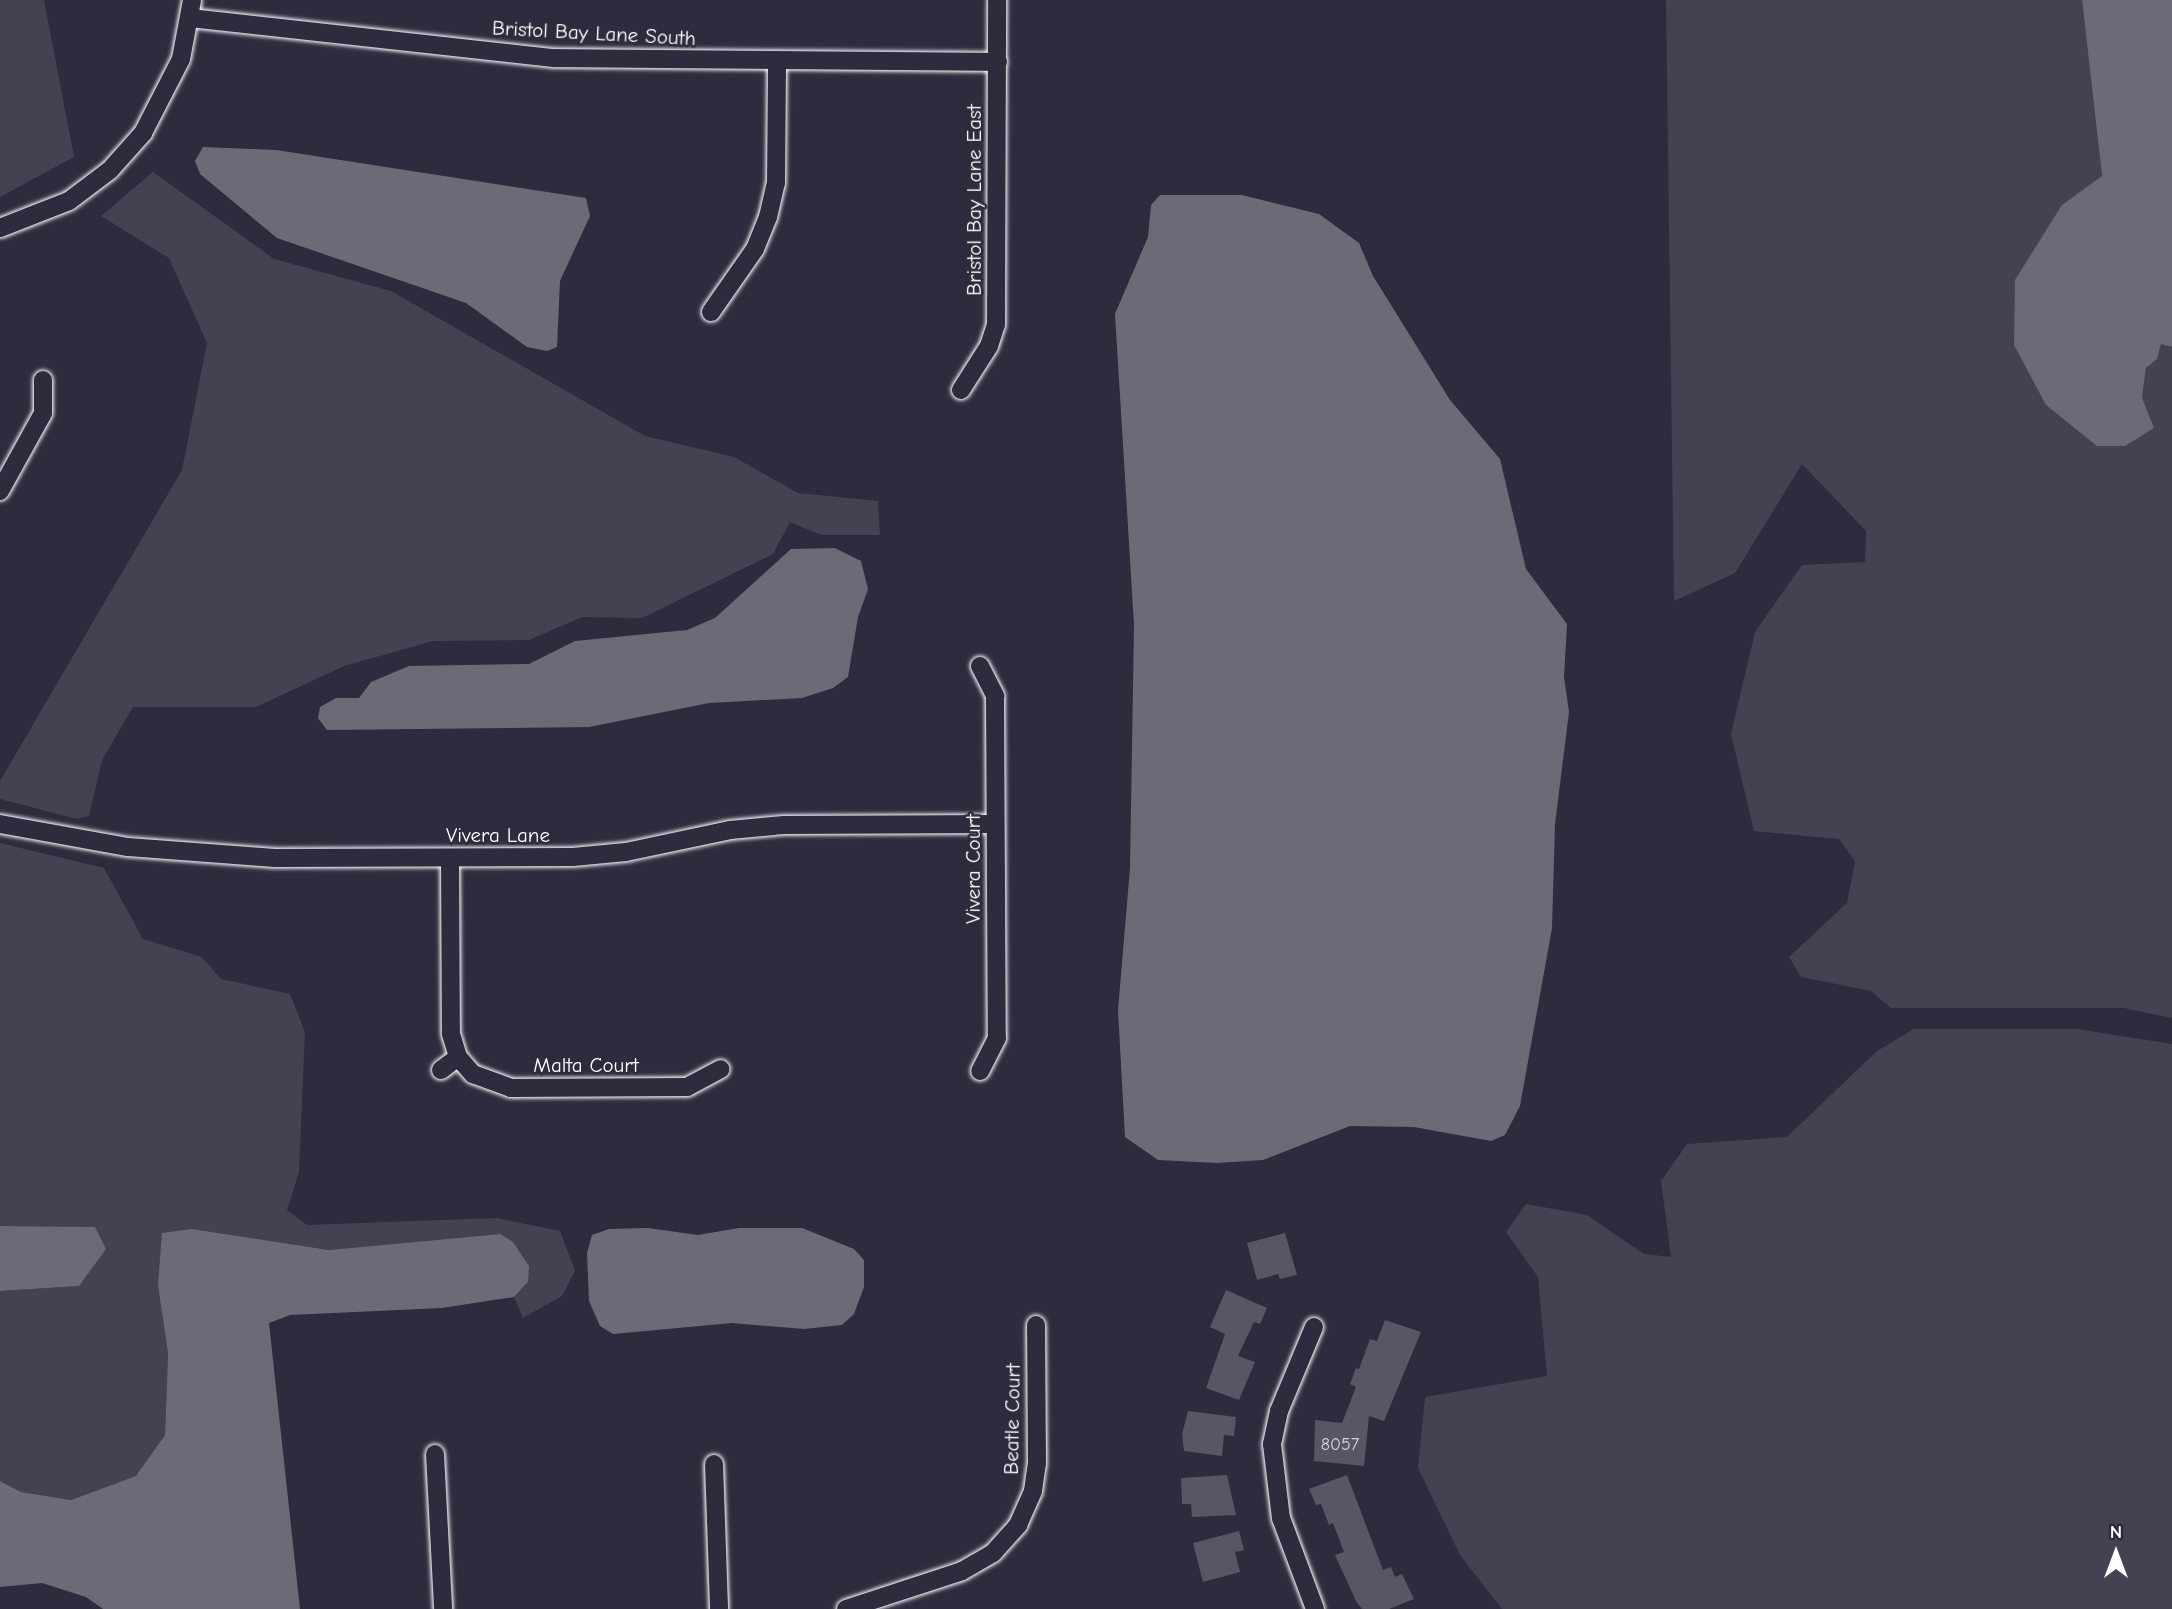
<!DOCTYPE html>
<html>
<head>
<meta charset="utf-8">
<style>
  body { margin:0 }
  #map { position:relative; width:2172px; height:1609px; overflow:hidden; background:#2f2a3d; font-family:"Comic Neue",sans-serif }
  div>[style] { position:absolute }
  .green>* { inset:0; background:#464152 }
  .water>* { inset:0; background:#6d6a77 }
  .building>* { inset:0; background:#595564 }
  .roads { filter:drop-shadow(0 0 2px #fff) drop-shadow(0 0 2px #fff) }
  .minor>* { height:18px; margin:-9px; padding:0 9px; transform-origin:9px; border-radius:9px; background:#2f2a3d }
  span { translate:-50% -50%; white-space:nowrap; text-align:center; line-height:1.15; -webkit-text-stroke:5px #2f2a3d; paint-order:stroke }
  .number-label { font-size:18px; color:#d6d4d8 }
  .number-label span { -webkit-text-stroke-width:0 }
  .street-label { font-size:21px; color:#fff }
  .north { position:absolute; left:2081px; top:1518px; width:70px; height:70px; -webkit-text-stroke:5px #2f2a3d; paint-order:stroke; rotate:0deg; font-size:19px; font-weight:700; line-height:28px; text-align:center; color:#fff }
  .north::after { content:''; display:block; margin:auto; width:24px; height:32px; background:#fff; clip-path:polygon(50% 0,100% 100%,50% 72%,0 100%) }
</style>
</head>
<body>
<div id="map">
  <div class="green">
    <i style="clip-path:polygon(0 0,44px 0,74px 157px,0 197px)"></i>
    <i style="clip-path:polygon(1666px 0,2082px 0,2102px 177px,2062px 205px,2142px 398px,2146px 368px,2157px 359px,2161px 344px,2172px 347px,2172px 1018px,2124px 1008px,1891px 1008px,1871px 991px,1801px 977px,1789px 957px,1847px 903px,1855px 861px,1839px 839px,1754px 831px,1731px 734px,1755px 632px,1802px 565px,1865px 562px,1866px 531px,1802px 464px,1735px 573px,1674px 601px)"></i>
    <i style="clip-path:polygon(153px 172px,274px 259px,391px 291px,645px 436px,734px 457px,798px 493px,878px 501px,880px 535px,821px 535px,790px 522px,773px 554px,642px 618px,582px 617px,529px 640px,433px 641px,344px 666px,256px 707px,133px 707px,102px 760px,89px 816px,77px 819px,0 799px,0 781px,182px 470px,207px 343px,169px 258px,101px 216px)"></i>
    <i style="clip-path:polygon(0 843px,104px 868px,143px 939px,202px 957px,221px 979px,290px 994px,305px 1032px,299px 1172px,287px 1210px,307px 1225px,496px 1218px,560px 1231px,575px 1271px,562px 1296px,523px 1318px,514px 1297px,528px 1282px,500px 1234px,329px 1250px,192px 1229px,158px 1286px,168px 1353px,165px 1435px,137px 1476px,71px 1500px,21px 1492px,0 1481px,0 1291px,79px 1286px,94px 1227px,0 1226px)"></i>
    <i style="clip-path:polygon(1914px 1029px,2077px 1029px,2172px 1044px,2172px 1609px,1502px 1609px,1460px 1555px,1418px 1468px,1425px 1397px,1547px 1376px,1538px 1277px,1506px 1232px,1526px 1204px,1587px 1215px,1644px 1254px,1671px 1257px,1661px 1181px,1687px 1144px,1787px 1137px,1877px 1051px)"></i>
  </div>
  <div class="water">
    <i style="clip-path:polygon(2082px 0,2172px 0,2172px 347px,2161px 344px,2157px 359px,2146px 368px,2142px 398px,2154px 428px,2125px 446px,2097px 446px,2046px 405px,2014px 345px,2015px 280px,2062px 205px,2102px 176px)"></i>
    <i style="clip-path:polygon(203px 147px,276px 150px,586px 198px,590px 216px,560px 281px,557px 347px,547px 351px,527px 347px,466px 303px,277px 238px,200px 174px,195px 161px)"></i>
    <i style="clip-path:polygon(1160px 195px,1242px 195px,1319px 214px,1359px 243px,1373px 276px,1450px 400px,1500px 459px,1526px 569px,1567px 624px,1564px 677px,1569px 712px,1555px 824px,1552px 928px,1520px 1106px,1505px 1135px,1491px 1141px,1414px 1127px,1350px 1126px,1263px 1160px,1217px 1163px,1158px 1160px,1125px 1137px,1118px 1010px,1130px 868px,1134px 625px,1115px 314px,1148px 237px,1151px 205px)"></i>
    <i style="clip-path:polygon(835px 548px,861px 561px,868px 589px,858px 617px,848px 677px,833px 688px,802px 698px,709px 703px,589px 727px,327px 730px,318px 718px,320px 707px,336px 698px,359px 698px,371px 682px,409px 666px,529px 664px,575px 641px,687px 630px,715px 618px,791px 549px)"></i>
    <i style="clip-path:polygon(0 1226px,95px 1227px,106px 1249px,79px 1286px,0 1291px)"></i>
    <i style="clip-path:polygon(648px 1228px,698px 1235px,739px 1228px,802px 1228px,854px 1249px,864px 1260px,864px 1287px,854px 1314px,842px 1325px,804px 1329px,732px 1323px,613px 1334px,600px 1326px,589px 1301px,587px 1253px,592px 1235px,609px 1229px)"></i>
    <i style="clip-path:polygon(192px 1229px,329px 1250px,500px 1234px,513px 1242px,529px 1266px,528px 1282px,514px 1297px,442px 1308px,290px 1315px,269px 1323px,300px 1609px,103px 1609px,86px 1597px,42px 1583px,0 1587px,0 1481px,21px 1492px,71px 1500px,136px 1476px,165px 1435px,168px 1353px,158px 1286px,162px 1233px)"></i>
  </div>
  <div class="building">
    <i style="clip-path:polygon(1285px 1233px,1297px 1275px,1280px 1279px,1278px 1274px,1257px 1280px,1247px 1243px)"></i>
    <i style="clip-path:polygon(1226px 1290px,1267px 1308px,1260px 1324px,1254px 1322px,1238px 1356px,1255px 1362px,1239px 1400px,1206px 1388px,1225px 1334px,1210px 1327px)"></i>
    <i style="clip-path:polygon(1385px 1320px,1421px 1332px,1384px 1421px,1369px 1416px,1364px 1466px,1314px 1461px,1315px 1420px,1342px 1423px,1356px 1387px,1350px 1384px,1356px 1368px,1359px 1369px,1370px 1339px,1377px 1341px)"></i>
    <i style="clip-path:polygon(1188px 1411px,1236px 1417px,1234px 1436px,1224px 1435px,1222px 1456px,1184px 1451px,1182px 1434px)"></i>
    <i style="clip-path:polygon(1227px 1475px,1236px 1515px,1192px 1517px,1191px 1504px,1182px 1504px,1181px 1478px)"></i>
    <i style="clip-path:polygon(1347px 1475px,1383px 1570px,1391px 1567px,1395px 1577px,1402px 1574px,1414px 1599px,1389px 1609px,1362px 1609px,1356px 1601px,1335px 1555px,1344px 1552px,1333px 1523px,1329px 1525px,1321px 1504px,1316px 1505px,1309px 1489px)"></i>
    <i style="clip-path:polygon(1239px 1531px,1244px 1550px,1235px 1552px,1240px 1572px,1203px 1582px,1193px 1543px)"></i>
  </div>
  <div class="roads">
    <div class="minor">
      <i style="left:190px;top:18px;width:366px;rotate:6.3deg"></i>
      <i style="left:554px;top:58px;width:444px;rotate:0.5deg"></i>
      <i style="left:0;top:228px;width:74px;rotate:-21.4deg"></i>
      <i style="left:69px;top:201px;width:51px;rotate:-37.1deg"></i>
      <i style="left:110px;top:170px;width:50px;rotate:-48.3deg"></i>
      <i style="left:143px;top:133px;width:83px;rotate:-62.8deg"></i>
      <i style="left:181px;top:59px;width:60px;rotate:-79.4deg"></i>
      <i style="left:711px;top:312px;width:77px;rotate:-55.1deg"></i>
      <i style="left:755px;top:249px;width:35px;rotate:-68deg"></i>
      <i style="left:768px;top:217px;width:35px;rotate:-77deg"></i>
      <i style="left:776px;top:183px;width:121px;rotate:-89.5deg"></i>
      <i style="left:961px;top:390px;width:52px;rotate:-57.5deg"></i>
      <i style="left:989px;top:346px;width:22px;rotate:-72deg"></i>
      <i style="left:996px;top:325px;width:325px;rotate:-89.8deg"></i>
      <i style="left:0;top:491px;width:89px;rotate:-61.1deg"></i>
      <i style="left:43px;top:413px;width:33px;rotate:-90deg"></i>
      <i style="left:980px;top:666px;width:34px;rotate:63deg"></i>
      <i style="left:995px;top:696px;width:342px;rotate:89.7deg"></i>
      <i style="left:997px;top:1038px;width:37px;rotate:117deg"></i>
      <i style="left:0;top:824px;width:130px;rotate:10.2deg"></i>
      <i style="left:128px;top:847px;width:147px;rotate:4.3deg"></i>
      <i style="left:275px;top:858px;width:298px;rotate:-0.2deg"></i>
      <i style="left:573px;top:857px;width:53px;rotate:-5.4deg"></i>
      <i style="left:626px;top:852px;width:106px;rotate:-11.9deg"></i>
      <i style="left:730px;top:830px;width:54px;rotate:-5.3deg"></i>
      <i style="left:784px;top:825px;width:211px;rotate:-0.3deg"></i>
      <i style="left:450px;top:858px;width:176px;rotate:89.7deg"></i>
      <i style="left:451px;top:1034px;width:24px;rotate:73deg"></i>
      <i style="left:458px;top:1057px;width:23px;rotate:49deg"></i>
      <i style="left:473px;top:1074px;width:40px;rotate:20.2deg"></i>
      <i style="left:511px;top:1088px;width:176px;rotate:-0.3deg"></i>
      <i style="left:687px;top:1087px;width:38px;rotate:-28deg"></i>
      <i style="left:441px;top:1070px;width:21px;rotate:-37deg"></i>
      <i style="left:1314px;top:1327px;width:91px;rotate:112.6deg"></i>
      <i style="left:1279px;top:1411px;width:34px;rotate:102deg"></i>
      <i style="left:1272px;top:1444px;width:75px;rotate:83.1deg"></i>
      <i style="left:1281px;top:1518px;width:97px;rotate:69.5deg"></i>
      <i style="left:435px;top:1454px;width:155px;rotate:87deg"></i>
      <i style="left:714px;top:1464px;width:145px;rotate:88deg"></i>
      <i style="left:846px;top:1609px;width:122px;rotate:-18.1deg"></i>
      <i style="left:962px;top:1571px;width:36px;rotate:-30deg"></i>
      <i style="left:993px;top:1553px;width:38px;rotate:-48deg"></i>
      <i style="left:1018px;top:1525px;width:37px;rotate:-66deg"></i>
      <i style="left:1033px;top:1491px;width:27px;rotate:-82deg"></i>
      <i style="left:1037px;top:1464px;width:139px;rotate:-90.4deg"></i>
    </div>
  </div>
  <div class="number-label">
    <span style="left:1340px;top:1445px">8057</span>
  </div>
  <div class="street-label">
    <span style="left:594px;top:33px;rotate:3deg">Bristol Bay Lane South</span>
    <span style="left:974px;top:200px;rotate:-90deg">Bristol Bay Lane East</span>
    <span style="left:498px;top:835px">Vivera Lane</span>
    <span style="left:973px;top:869px;rotate:-90deg">Vivera Court</span>
    <span style="left:586px;top:1065px">Malta Court</span>
    <span style="left:1012px;top:1419px;rotate:-89deg">Beatle Court</span>
  </div>
  <div class="north">N</div>
</div>
</body>
</html>
